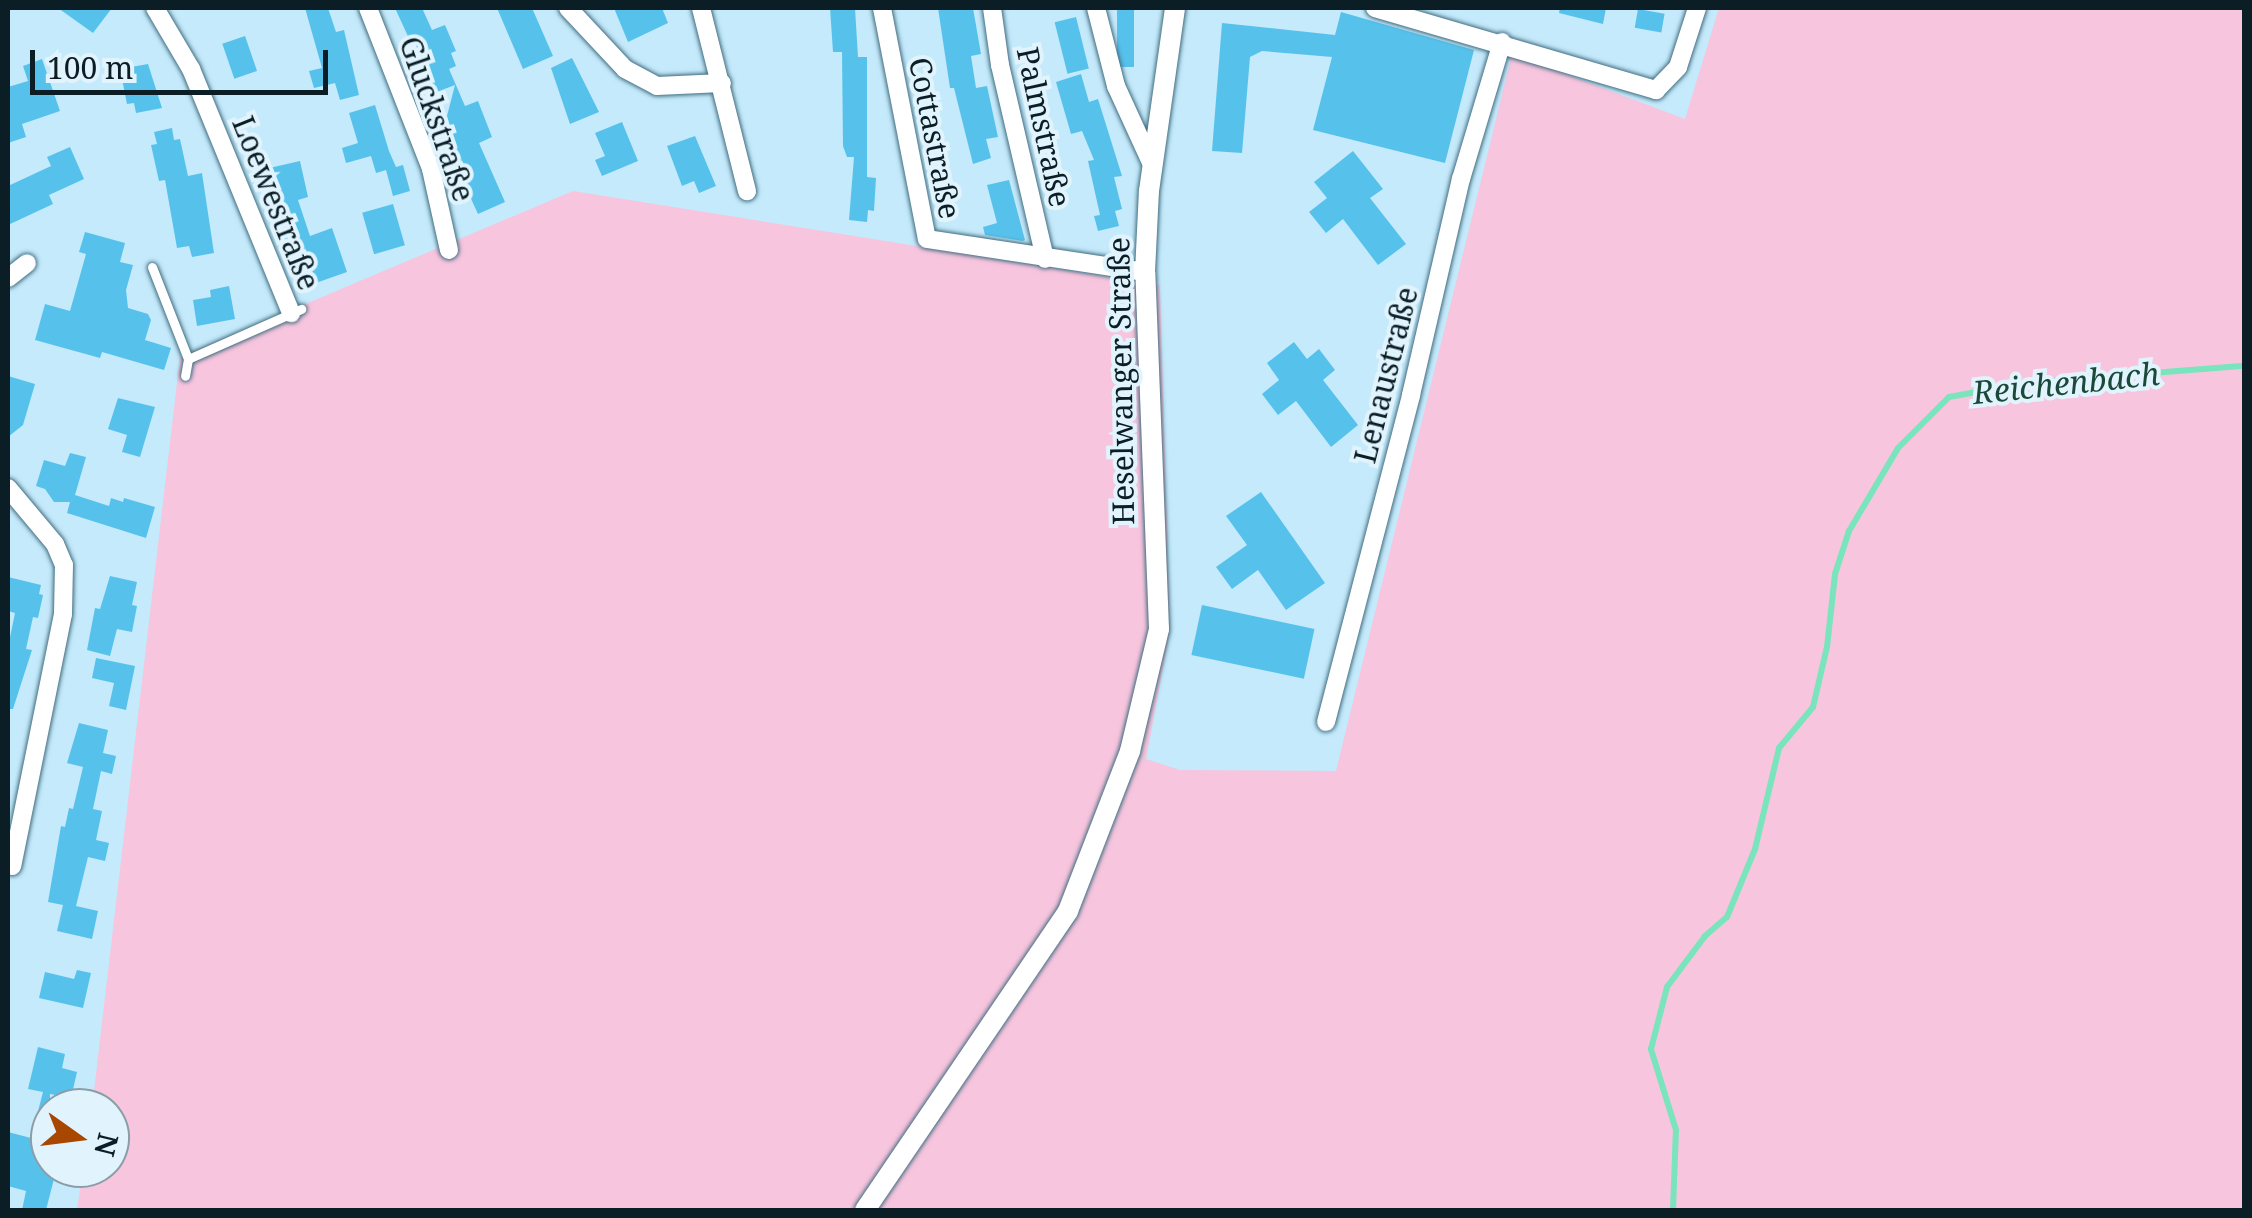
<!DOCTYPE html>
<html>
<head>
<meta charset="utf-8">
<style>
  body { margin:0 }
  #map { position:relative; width:2252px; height:1218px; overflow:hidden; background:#c4eafb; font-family:"Noto Serif",serif }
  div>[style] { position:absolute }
  .green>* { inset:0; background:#f8c5de }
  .stream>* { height:6px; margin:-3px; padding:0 3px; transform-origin:3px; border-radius:3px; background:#7ae4bc }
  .building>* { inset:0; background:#56c2ec; transform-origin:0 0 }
  .roads { filter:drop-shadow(0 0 2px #416d80) drop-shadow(0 0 2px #416d80) }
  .service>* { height:9px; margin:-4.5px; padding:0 4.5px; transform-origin:4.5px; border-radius:4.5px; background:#fff }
  .minor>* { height:18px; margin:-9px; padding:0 9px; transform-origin:9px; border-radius:9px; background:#fff }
  .tertiary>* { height:20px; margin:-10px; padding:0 10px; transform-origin:10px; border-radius:10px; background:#fff }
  span { translate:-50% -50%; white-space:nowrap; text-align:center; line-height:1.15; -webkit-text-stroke:8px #e1f4fd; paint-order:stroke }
  .street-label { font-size:30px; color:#0b1e26 }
  .water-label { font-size:32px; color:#1b4939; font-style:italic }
  .frame { position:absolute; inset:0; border:10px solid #0b1e26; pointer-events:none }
  .north { position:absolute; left:30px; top:1088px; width:100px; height:100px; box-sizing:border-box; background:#e1f4fd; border:2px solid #8b9ea7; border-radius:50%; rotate:104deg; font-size:28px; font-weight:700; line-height:40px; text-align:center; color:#0b1e26 }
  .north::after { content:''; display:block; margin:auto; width:35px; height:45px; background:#a74700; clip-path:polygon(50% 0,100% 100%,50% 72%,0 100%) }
  .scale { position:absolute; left:30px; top:50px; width:298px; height:45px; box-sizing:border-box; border:5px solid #0b1e26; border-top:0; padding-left:12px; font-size:30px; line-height:35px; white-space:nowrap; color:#0b1e26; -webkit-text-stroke:8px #e1f4fd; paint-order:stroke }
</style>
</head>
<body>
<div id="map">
  <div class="green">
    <i style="clip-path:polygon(1719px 8px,2236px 8px,2244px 11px,2244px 1210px,77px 1210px,83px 1168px,110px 1168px,110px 1108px,92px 1108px,180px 357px,573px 191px,1160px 285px,1170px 631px,1146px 759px,1180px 770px,1336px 771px,1512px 54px,1685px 119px)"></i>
  </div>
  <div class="stream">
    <i style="left:1673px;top:1210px;width:80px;rotate:-87.9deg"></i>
    <i style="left:1676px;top:1130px;width:85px;rotate:-107.2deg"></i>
    <i style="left:1651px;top:1049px;width:64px;rotate:-75.5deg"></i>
    <i style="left:1667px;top:987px;width:64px;rotate:-53.3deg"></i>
    <i style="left:1705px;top:936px;width:29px;rotate:-41deg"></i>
    <i style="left:1727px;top:917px;width:74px;rotate:-67.6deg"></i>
    <i style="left:1755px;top:849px;width:104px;rotate:-76.6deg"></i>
    <i style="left:1779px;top:748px;width:53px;rotate:-50.3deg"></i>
    <i style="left:1813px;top:707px;width:62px;rotate:-76.9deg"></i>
    <i style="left:1827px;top:647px;width:73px;rotate:-83.7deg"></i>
    <i style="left:1835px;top:574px;width:45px;rotate:-72deg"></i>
    <i style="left:1849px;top:531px;width:96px;rotate:-59.4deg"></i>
    <i style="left:1898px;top:448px;width:72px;rotate:-45deg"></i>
    <i style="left:1949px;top:397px;width:78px;rotate:-10.3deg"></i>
    <i style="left:2026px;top:383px;width:219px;rotate:-4.5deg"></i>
  </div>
  <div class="building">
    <i style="clip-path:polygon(58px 8px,112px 8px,93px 33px)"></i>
    <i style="clip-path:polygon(305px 8px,328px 8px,336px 32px,344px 30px,359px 95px,340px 100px,335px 83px,314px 88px,309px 71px,322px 68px)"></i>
    <i style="clip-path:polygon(395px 8px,422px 8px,432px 30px,445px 25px,456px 51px,451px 53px,456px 66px,449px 69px,465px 106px,478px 101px,492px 137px,479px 143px,505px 202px,478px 214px,462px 179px,455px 182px,447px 166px,459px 162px,447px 116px,455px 85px,434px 93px)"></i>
    <i style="clip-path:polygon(497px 8px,532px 8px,553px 56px,523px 69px)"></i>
    <i style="clip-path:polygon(614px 8px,662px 8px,668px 23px,628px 42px)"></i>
    <i style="clip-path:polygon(830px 8px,855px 8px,858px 57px,867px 57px,867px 177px,876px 178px,874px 211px,868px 210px,867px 222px,849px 220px,854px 157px,847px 157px,843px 146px,842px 52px,833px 52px)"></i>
    <i style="clip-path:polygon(938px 8px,973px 8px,981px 54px,971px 56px,976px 88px,987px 86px,998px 137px,986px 139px,991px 158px,973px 164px,954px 88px,950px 88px)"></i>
    <i style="left:1117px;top:8px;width:17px;height:59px"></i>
    <i style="clip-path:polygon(1560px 8px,1606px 8px,1603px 24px,1559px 13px)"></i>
    <i style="left:1638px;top:9px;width:27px;height:19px;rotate:10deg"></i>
    <i style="clip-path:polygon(1341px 12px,1474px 50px,1445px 163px,1313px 130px,1332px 57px,1262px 51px,1250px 57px,1242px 153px,1212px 151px,1222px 23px,1335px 35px)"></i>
    <i style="left:1076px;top:17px;width:53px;height:22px;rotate:76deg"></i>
    <i style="left:245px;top:36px;width:37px;height:24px;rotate:71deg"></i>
    <i style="clip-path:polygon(572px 58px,599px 112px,570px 124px,551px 68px)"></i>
    <i style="clip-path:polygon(42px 59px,60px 111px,22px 124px,26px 137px,8px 143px,8px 87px,28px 81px,23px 66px)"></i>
    <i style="clip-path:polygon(148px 64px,162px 108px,136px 113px,134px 103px,127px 104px,120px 69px)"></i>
    <i style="clip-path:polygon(1081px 74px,1089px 102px,1098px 99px,1122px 176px,1114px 177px,1122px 209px,1115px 211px,1119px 226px,1098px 231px,1094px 216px,1100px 215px,1088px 161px,1094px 160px,1082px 131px,1071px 134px,1056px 82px)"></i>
    <i style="clip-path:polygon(375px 105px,389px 151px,396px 167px,403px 165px,410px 191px,393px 196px,386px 170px,376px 173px,371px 156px,346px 163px,342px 148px,358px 143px,349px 113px)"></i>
    <i style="clip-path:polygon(622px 122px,638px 161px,602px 176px,595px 160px,605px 156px,595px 133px)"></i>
    <i style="clip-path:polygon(172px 128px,174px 140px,180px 139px,188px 176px,202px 173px,214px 253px,192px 257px,189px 246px,177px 248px,165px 180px,159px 181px,151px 145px,157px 144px,154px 132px)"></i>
    <i style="clip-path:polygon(695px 136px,716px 186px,699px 193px,694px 181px,682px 186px,667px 146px)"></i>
    <i style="clip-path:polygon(70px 147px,84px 179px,49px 195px,53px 204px,8px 225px,8px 186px,51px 166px,47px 157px)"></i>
    <i style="clip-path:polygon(1353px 151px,1383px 189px,1370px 198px,1406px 244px,1378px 265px,1343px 219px,1326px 233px,1309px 212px,1327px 198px,1314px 182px)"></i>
    <i style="clip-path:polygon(300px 161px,308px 197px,298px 200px,310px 236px,332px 228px,347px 272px,313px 284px,299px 244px,284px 249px,278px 231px,286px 228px,265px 169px)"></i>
    <i style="clip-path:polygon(1009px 180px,1025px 240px,1023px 241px,985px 235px,983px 227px,997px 223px,987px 185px)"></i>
    <i style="left:393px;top:204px;width:43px;height:32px;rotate:74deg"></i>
    <i style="clip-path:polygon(85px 232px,125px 243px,120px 262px,133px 265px,126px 290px,128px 308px,148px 314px,151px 320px,145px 340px,171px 348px,164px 370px,102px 352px,100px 358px,35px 340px,45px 304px,70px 311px,86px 254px,79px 252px)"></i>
    <i style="clip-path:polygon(229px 286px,235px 319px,197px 326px,193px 300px,211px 297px,210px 290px)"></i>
    <i style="clip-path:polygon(1294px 342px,1307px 359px,1319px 349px,1335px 370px,1323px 380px,1358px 425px,1331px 447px,1296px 401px,1278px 415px,1262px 394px,1279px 380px,1267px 363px)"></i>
    <i style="clip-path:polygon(8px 376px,35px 384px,23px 425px,8px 437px)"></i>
    <i style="clip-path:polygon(118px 398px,155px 407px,140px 457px,122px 452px,127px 435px,108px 429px)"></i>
    <i style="clip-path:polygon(70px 453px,86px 457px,75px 495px,109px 506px,111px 498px,123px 502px,124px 498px,155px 507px,146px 538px,67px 513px,70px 502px,54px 502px,45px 489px,36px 486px,44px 460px,65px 466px)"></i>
    <i style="clip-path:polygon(1261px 492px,1325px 583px,1286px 610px,1258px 570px,1232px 589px,1216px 567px,1247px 545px,1226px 516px)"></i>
    <i style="clip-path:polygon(110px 576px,137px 582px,132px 605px,137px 606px,132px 632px,117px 629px,110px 656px,87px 650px,95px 608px,100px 609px)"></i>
    <i style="clip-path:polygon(8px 577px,41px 585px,39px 594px,43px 595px,38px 618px,33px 617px,26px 649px,32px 650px,13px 709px,8px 709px,8px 647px,15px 613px,8px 611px)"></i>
    <i style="left:1202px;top:605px;width:115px;height:51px;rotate:12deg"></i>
    <i style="clip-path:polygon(96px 658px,135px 666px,126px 710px,109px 706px,114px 683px,92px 678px)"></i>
    <i style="clip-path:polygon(79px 723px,108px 730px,103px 753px,116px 756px,112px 774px,101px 771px,93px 809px,102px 811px,96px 840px,109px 843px,105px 861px,88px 857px,76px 906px,98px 911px,92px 939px,57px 931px,63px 905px,48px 902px,61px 826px,65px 827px,69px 808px,73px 809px,83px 767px,67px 763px)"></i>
    <i style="clip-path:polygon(77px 970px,91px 973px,83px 1008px,39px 998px,45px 972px,74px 979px)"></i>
    <i style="clip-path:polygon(38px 1047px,65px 1054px,62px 1068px,77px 1072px,71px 1098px,50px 1094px,50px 1168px,55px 1168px,55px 1175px,46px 1210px,22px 1210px,26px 1191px,8px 1186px,8px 1132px,31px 1138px,43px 1092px,28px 1089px)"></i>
  </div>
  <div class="roads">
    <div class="service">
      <i style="left:152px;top:267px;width:99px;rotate:68.6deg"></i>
      <i style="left:188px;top:359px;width:17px;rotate:100deg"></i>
      <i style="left:188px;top:359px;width:124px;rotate:-23.9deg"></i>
    </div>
    <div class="minor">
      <i style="left:155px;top:8px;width:71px;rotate:59.5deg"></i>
      <i style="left:191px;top:69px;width:264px;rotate:67.7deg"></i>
      <i style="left:368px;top:8px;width:173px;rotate:68.6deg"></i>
      <i style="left:431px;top:169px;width:83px;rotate:77.5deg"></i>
      <i style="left:568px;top:8px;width:83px;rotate:46.9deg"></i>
      <i style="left:625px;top:69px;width:36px;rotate:28deg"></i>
      <i style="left:657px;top:86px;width:65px;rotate:-2.6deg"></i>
      <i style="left:701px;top:8px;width:189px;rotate:75.9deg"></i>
      <i style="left:882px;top:8px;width:235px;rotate:79deg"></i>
      <i style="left:927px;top:239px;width:220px;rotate:8.6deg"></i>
      <i style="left:992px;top:8px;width:58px;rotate:82deg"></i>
      <i style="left:1000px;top:65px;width:199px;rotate:76.9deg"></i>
      <i style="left:1096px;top:8px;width:81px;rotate:75.6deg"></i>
      <i style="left:1116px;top:86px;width:89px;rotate:65.4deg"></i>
      <i style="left:1375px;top:8px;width:293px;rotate:16.3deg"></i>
      <i style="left:1656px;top:90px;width:32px;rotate:-46deg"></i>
      <i style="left:1678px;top:67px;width:62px;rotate:-72.1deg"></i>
      <i style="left:8px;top:278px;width:24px;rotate:-38deg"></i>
      <i style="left:8px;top:488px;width:73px;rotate:50deg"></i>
      <i style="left:55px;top:544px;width:23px;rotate:67deg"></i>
      <i style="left:64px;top:565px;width:49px;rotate:91.2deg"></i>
      <i style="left:63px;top:614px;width:257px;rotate:101.4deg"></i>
      <i style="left:1326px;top:722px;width:338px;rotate:-75.4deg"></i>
      <i style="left:1411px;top:395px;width:222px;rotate:-77deg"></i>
      <i style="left:1461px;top:179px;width:143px;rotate:-73.3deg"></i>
    </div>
    <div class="tertiary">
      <i style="left:865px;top:1210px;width:361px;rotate:-55.8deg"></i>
      <i style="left:1068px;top:911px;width:172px;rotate:-68.8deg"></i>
      <i style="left:1130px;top:751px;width:125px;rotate:-76.6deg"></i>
      <i style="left:1159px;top:629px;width:357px;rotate:-92.2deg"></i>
      <i style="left:1145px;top:272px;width:81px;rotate:-87.2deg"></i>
      <i style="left:1149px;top:191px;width:185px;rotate:-81.9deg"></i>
    </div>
  </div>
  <div class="street-label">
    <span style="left:437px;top:119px;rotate:71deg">Gluckstraße</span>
    <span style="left:1044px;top:127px;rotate:78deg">Palmstraße</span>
    <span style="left:935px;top:138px;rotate:79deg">Cottastraße</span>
    <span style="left:276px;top:203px;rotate:68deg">Loewestraße</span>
    <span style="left:1386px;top:375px;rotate:-76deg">Lenaustraße</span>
    <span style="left:1121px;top:381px;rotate:-91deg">Heselwanger Straße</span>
  </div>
  <div class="water-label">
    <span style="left:2066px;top:383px;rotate:-6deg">Reichenbach</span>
  </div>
  <div class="frame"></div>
  <div class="north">N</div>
  <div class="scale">100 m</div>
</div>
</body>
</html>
